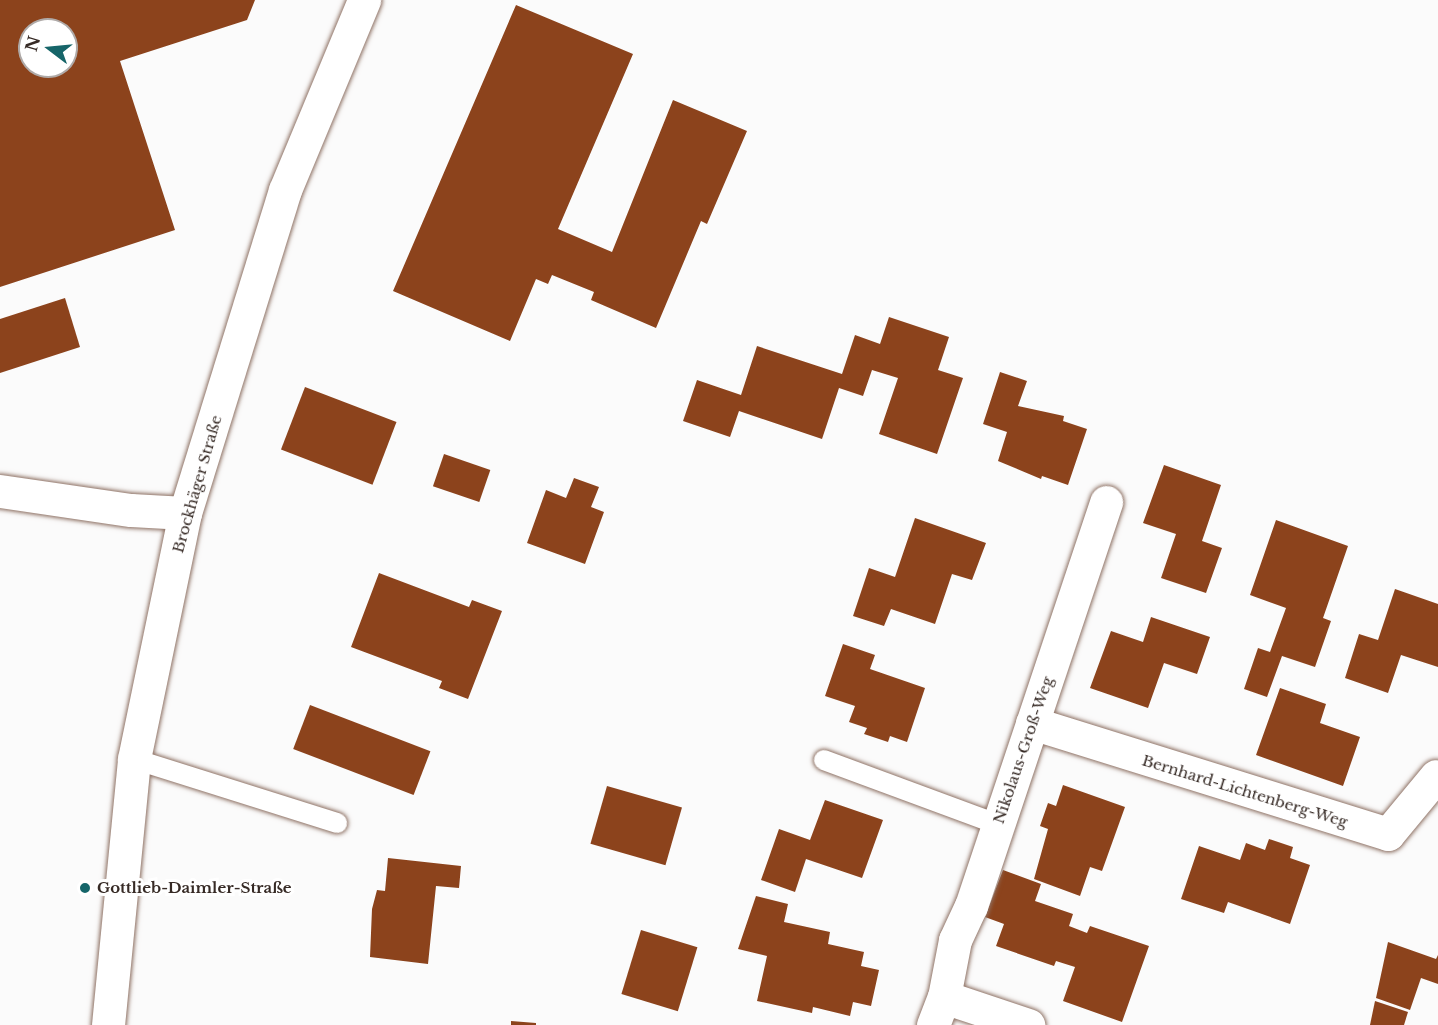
<!DOCTYPE html>
<html>
<head>
<meta charset="utf-8">
<style>
  body { margin:0 }
  #map { position:relative; width:1438px; height:1025px; overflow:hidden; background:#fbfbfb; font-family:"Libre Baskerville",serif }
  div>[style] { position:absolute }
  .building>* { inset:0; background:#8c431c; transform-origin:0 0 }
  .roads { filter:drop-shadow(0 0 2px #8f7366) drop-shadow(0 0 2px #8f7366) }
  .lane>* { height:20px; margin:-10px; padding:0 10px; transform-origin:10px; border-radius:10px; background:#fff }
  .street>* { height:33px; margin:-16.5px; padding:0 16.5px; transform-origin:16.5px; border-radius:16.5px; background:#fff }
  .secondary>* { height:33px; margin:-16.5px; padding:0 16.5px; transform-origin:16.5px; border-radius:16.5px; background:#fff }
  .dots>* { width:16px; height:16px; translate:-50% -50%; box-sizing:border-box; border:3px solid #fff; border-radius:50% }
  span { translate:-50% -50%; white-space:nowrap; text-align:center; line-height:1.15; -webkit-text-stroke:6px #fff; paint-order:stroke }
  .street-label { font-size:15px; color:#362a25 }
  .poi-label { font-size:15px; color:#362a25; font-weight:700 }
  .left { translate:0 -50%; text-align:left }
  .north { position:absolute; left:18px; top:18px; width:60px; height:60px; box-sizing:border-box; background:#fff; border:2px solid #afaaa8; border-radius:50%; rotate:286deg; font-size:16px; font-weight:700; line-height:24px; text-align:center; color:#362a25 }
  .north::after { content:''; display:block; margin:auto; width:21px; height:27px; background:#166569; clip-path:polygon(50% 0,100% 100%,50% 72%,0 100%) }
</style>
</head>
<body>
<div id="map">
  <div class="building">
    <i style="clip-path:polygon(evenodd,0 0,255px 0,247px 20px,120px 61px,175px 230px,0 287px,0 0,30px 30px,66px 30px,66px 66px,30px 66px,30px 30px)"></i>
    <i style="clip-path:polygon(516px 5px,633px 54px,558px 229px,612px 252px,673px 100px,747px 131px,707px 224px,701px 221px,656px 328px,591px 300px,594px 292px,552px 275px,548px 284px,536px 279px,510px 341px,393px 291px)"></i>
    <i style="clip-path:polygon(65px 298px,80px 347px,0 373px,0 319px)"></i>
    <i style="clip-path:polygon(889px 317px,949px 337px,938px 370px,963px 378px,937px 454px,879px 434px,898px 378px,872px 370px,863px 396px,839px 388px,822px 439px,739px 411px,730px 437px,683px 421px,697px 380px,741px 395px,757px 346px,842px 374px,855px 335px,880px 344px)"></i>
    <i style="clip-path:polygon(1000px 372px,1027px 381px,1018px 406px,1064px 416px,1063px 421px,1087px 429px,1068px 485px,1042px 476px,1041px 479px,998px 461px,1007px 432px,983px 424px)"></i>
    <i style="left:305px;top:387px;width:98px;height:67px;rotate:21deg"></i>
    <i style="left:444px;top:454px;width:49px;height:34px;rotate:19deg"></i>
    <i style="clip-path:polygon(1164px 465px,1221px 485px,1202px 541px,1222px 548px,1206px 593px,1161px 578px,1176px 534px,1143px 523px)"></i>
    <i style="clip-path:polygon(574px 478px,599px 487px,591px 507px,604px 512px,585px 564px,527px 543px,546px 490px,566px 498px)"></i>
    <i style="clip-path:polygon(915px 518px,986px 543px,972px 580px,952px 574px,935px 624px,891px 609px,884px 626px,853px 616px,869px 568px,895px 577px)"></i>
    <i style="clip-path:polygon(1276px 520px,1348px 546px,1323px 618px,1331px 621px,1315px 667px,1282px 656px,1267px 697px,1244px 689px,1258px 648px,1270px 652px,1286px 608px,1250px 595px)"></i>
    <i style="clip-path:polygon(379px 573px,469px 607px,472px 600px,502px 611px,468px 699px,439px 688px,442px 681px,351px 647px)"></i>
    <i style="clip-path:polygon(1395px 589px,1438px 604px,1438px 667px,1401px 655px,1388px 693px,1345px 678px,1359px 634px,1378px 640px)"></i>
    <i style="clip-path:polygon(1151px 617px,1210px 637px,1197px 674px,1164px 663px,1148px 708px,1090px 688px,1111px 631px,1143px 642px)"></i>
    <i style="clip-path:polygon(843px 644px,875px 655px,870px 669px,925px 688px,907px 742px,890px 736px,888px 742px,864px 734px,867px 728px,849px 722px,855px 706px,825px 696px)"></i>
    <i style="clip-path:polygon(1280px 688px,1326px 704px,1320px 723px,1360px 737px,1343px 786px,1256px 755px)"></i>
    <i style="left:310px;top:705px;width:129px;height:47px;rotate:21deg"></i>
    <i style="clip-path:polygon(1063px 785px,1125px 807px,1102px 871px,1090px 867px,1080px 896px,1034px 879px,1048px 829px,1040px 826px,1048px 803px,1056px 806px)"></i>
    <i style="left:607px;top:786px;width:78px;height:60px;rotate:16deg"></i>
    <i style="clip-path:polygon(825px 800px,883px 820px,862px 878px,806px 859px,795px 892px,761px 880px,779px 829px,810px 840px)"></i>
    <i style="clip-path:polygon(1269px 839px,1293px 847px,1290px 858px,1310px 865px,1290px 924px,1228px 902px,1224px 913px,1181px 899px,1199px 846px,1240px 860px,1246px 843px,1265px 850px)"></i>
    <i style="clip-path:polygon(388px 858px,461px 866px,459px 888px,436px 886px,428px 964px,370px 957px,372px 909px,377px 890px,385px 891px)"></i>
    <i style="clip-path:polygon(1003px 870px,1041px 884px,1035px 901px,1073px 914px,1069px 926px,1087px 933px,1090px 926px,1149px 946px,1122px 1022px,1063px 1001px,1075px 967px,1056px 961px,1054px 966px,996px 946px,1004px 924px,985px 917px)"></i>
    <i style="clip-path:polygon(756px 896px,788px 904px,784px 922px,830px 932px,828px 944px,864px 952px,861px 966px,879px 970px,871px 1006px,853px 1002px,850px 1016px,813px 1007px,812px 1013px,757px 1001px,767px 956px,738px 949px)"></i>
    <i style="left:641px;top:930px;width:59px;height:67px;rotate:17deg"></i>
    <i style="clip-path:polygon(1388px 942px,1436px 959px,1438px 955px,1438px 984px,1421px 978px,1410px 1010px,1376px 998px)"></i>
    <i style="clip-path:polygon(1375px 1001px,1408px 1012px,1404px 1025px,1370px 1025px)"></i>
    <i style="clip-path:polygon(511px 1021px,536px 1023px,536px 1025px,511px 1025px)"></i>
  </div>
  <div class="roads">
    <div class="lane">
      <i style="left:134px;top:759px;width:213px;rotate:17.5deg"></i>
      <i style="left:824px;top:760px;width:184px;rotate:20.3deg"></i>
    </div>
    <div class="street">
      <i style="left:0;top:491px;width:132px;rotate:8.3deg"></i>
      <i style="left:131px;top:510px;width:54px;rotate:3.2deg"></i>
      <i style="left:1032px;top:723px;width:373px;rotate:17.3deg"></i>
      <i style="left:1388px;top:834px;width:75px;rotate:-50.4deg"></i>
      <i style="left:944px;top:997px;width:89px;rotate:18.4deg"></i>
      <i style="left:933px;top:1025px;width:30px;rotate:-69deg"></i>
      <i style="left:944px;top:997px;width:58px;rotate:-79.1deg"></i>
      <i style="left:955px;top:940px;width:38px;rotate:-65deg"></i>
      <i style="left:971px;top:906px;width:426px;rotate:-71.5deg"></i>
    </div>
    <div class="secondary">
      <i style="left:108px;top:1025px;width:267px;rotate:-84.4deg"></i>
      <i style="left:134px;top:759px;width:251px;rotate:-78.3deg"></i>
      <i style="left:185px;top:513px;width:338px;rotate:-72.8deg"></i>
      <i style="left:285px;top:190px;width:206px;rotate:-67.4deg"></i>
    </div>
  </div>
  <div class="dots">
    <i style="left:85px;top:888px;background:#166569"></i>
  </div>
  <div class="street-label">
    <span style="left:197px;top:484px;rotate:-74deg">Brockhäger Straße</span>
    <span style="left:1023px;top:750px;rotate:-71deg">Nikolaus-Groß-Weg</span>
    <span style="left:1245px;top:791px;rotate:17deg">Bernhard-Lichtenberg-Weg</span>
  </div>
  <div class="poi-label">
    <span class="left" style="left:97px;top:888px">Gottlieb-Daimler-Straße</span>
  </div>
  <div class="north">N</div>
</div>
</body>
</html>
